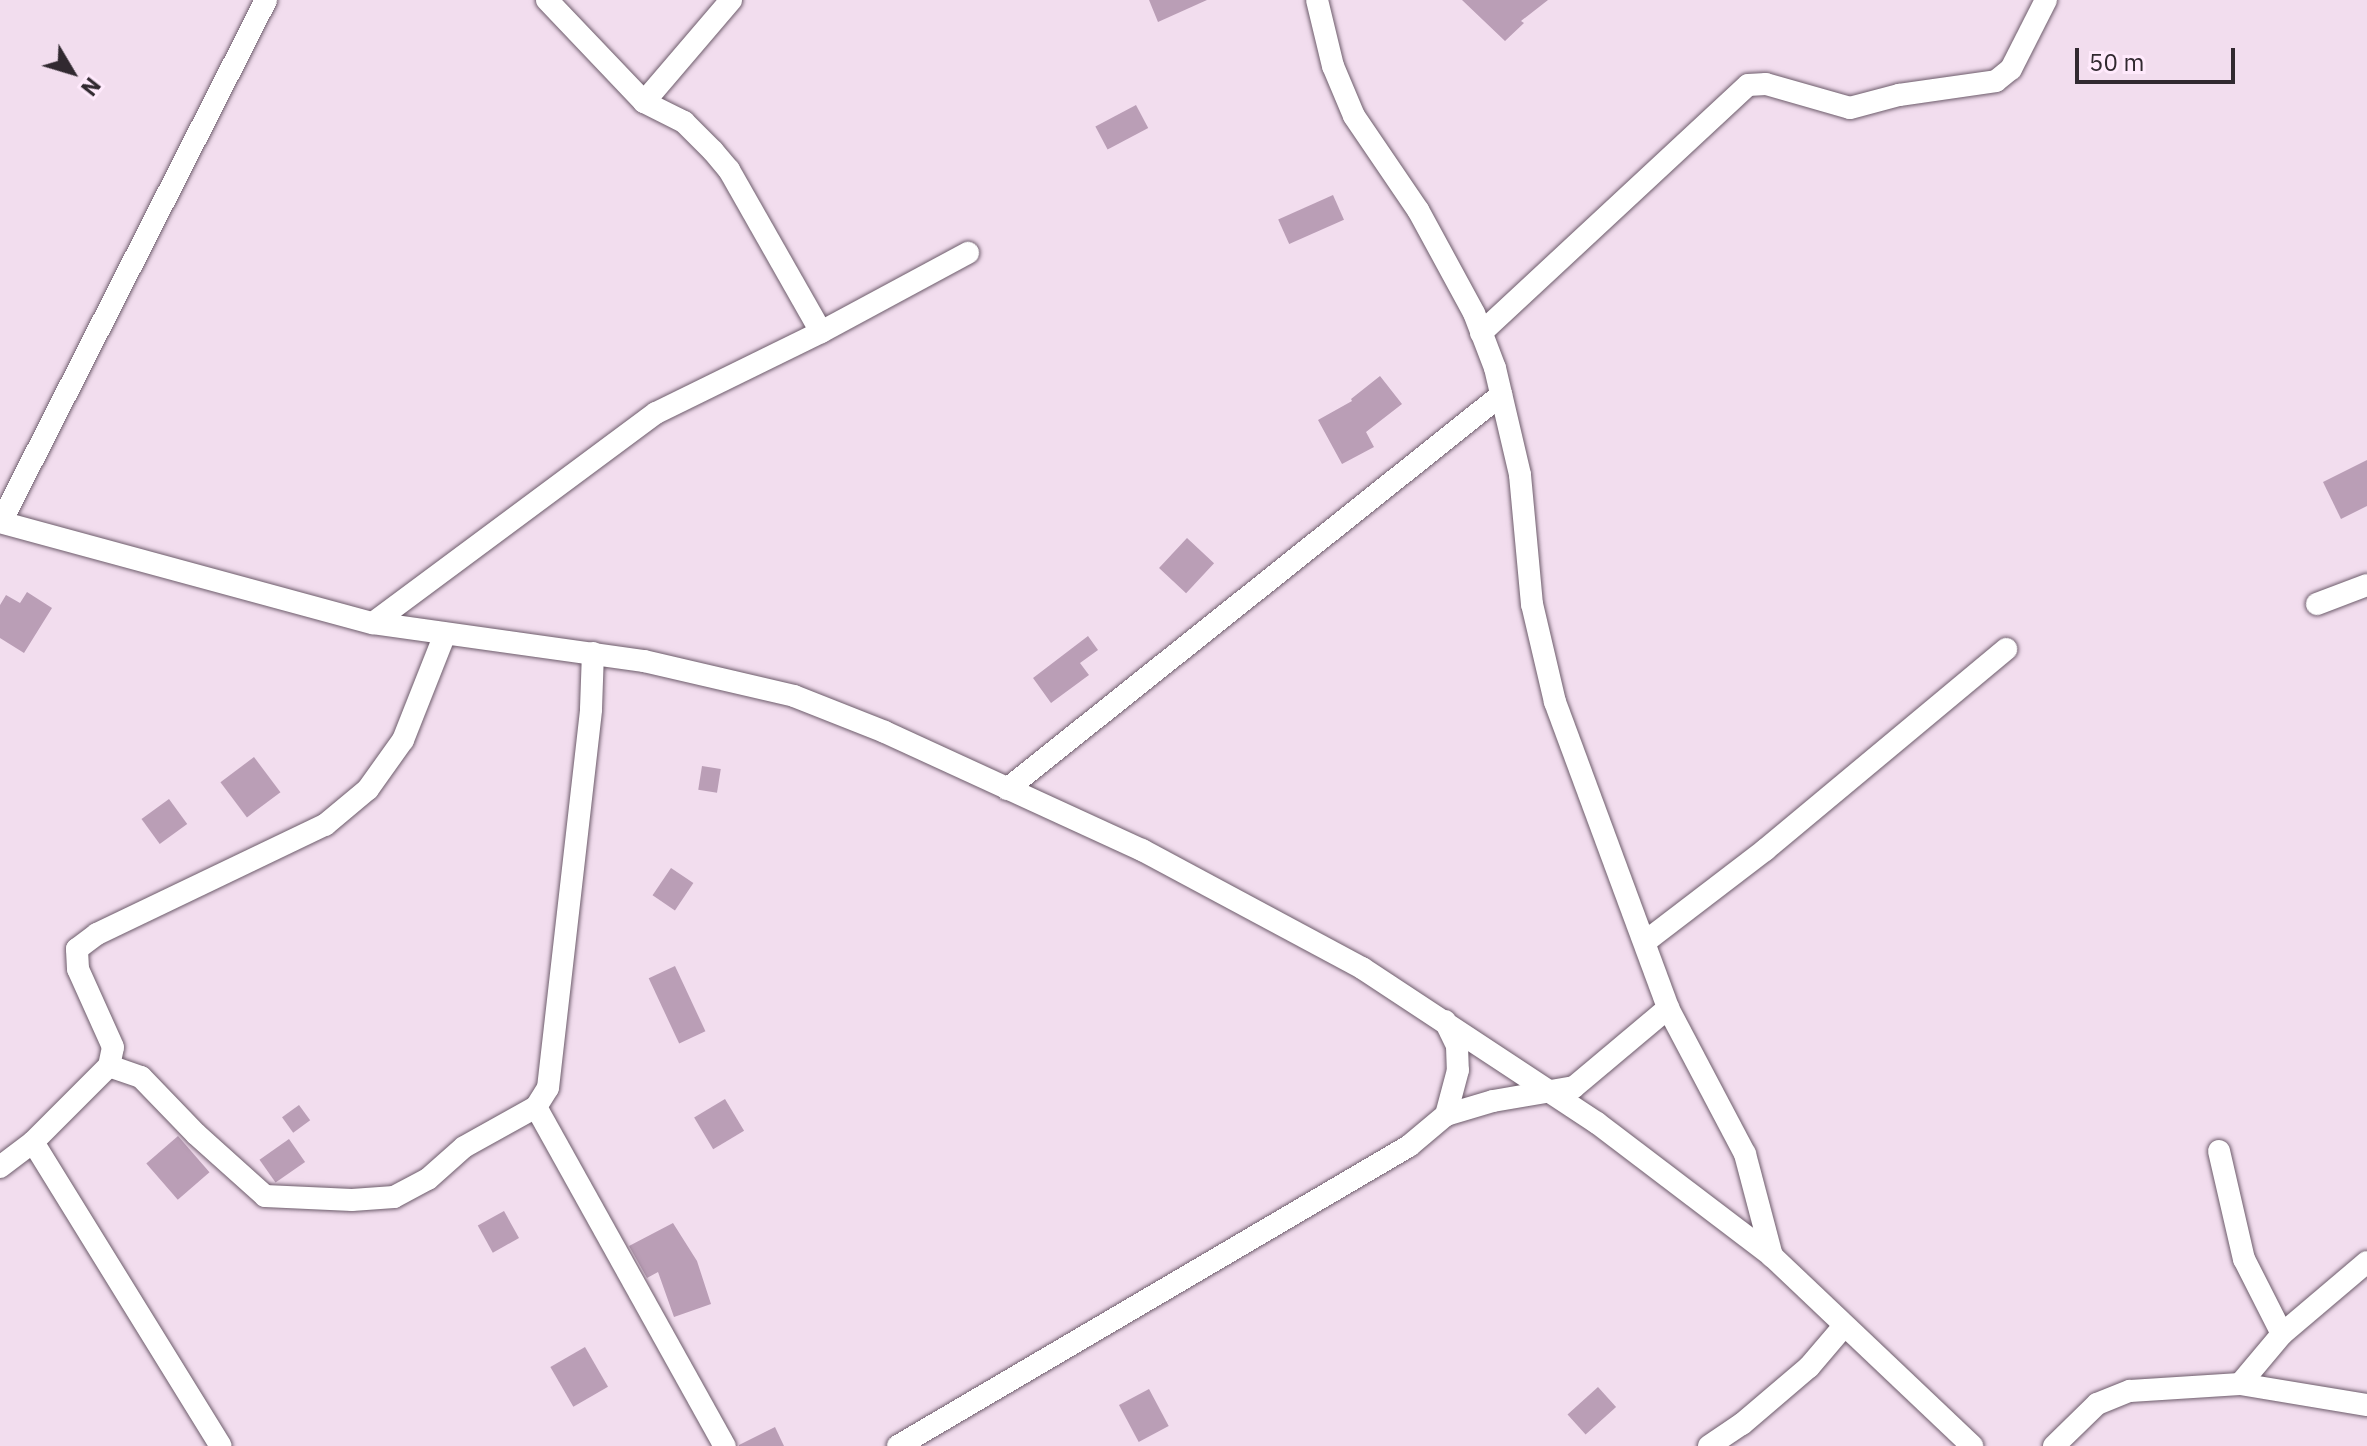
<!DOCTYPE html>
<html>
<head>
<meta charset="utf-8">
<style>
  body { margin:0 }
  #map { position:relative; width:2367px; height:1446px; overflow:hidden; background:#f2ddee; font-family:"IBM Plex Sans",sans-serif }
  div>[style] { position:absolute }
  .building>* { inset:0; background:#ba9eb6; transform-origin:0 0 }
  .roads { filter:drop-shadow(0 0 2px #6d5c6b) drop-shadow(0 0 2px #6d5c6b) }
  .minor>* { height:22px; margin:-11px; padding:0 11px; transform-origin:11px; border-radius:11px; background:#fff }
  span { translate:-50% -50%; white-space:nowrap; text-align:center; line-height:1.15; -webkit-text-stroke:8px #ffeafc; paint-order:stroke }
  .north { position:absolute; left:32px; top:32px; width:80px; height:80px; -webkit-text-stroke:6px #ffeafc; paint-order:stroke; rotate:128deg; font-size:22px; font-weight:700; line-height:32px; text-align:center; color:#312930 }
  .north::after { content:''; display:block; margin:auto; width:28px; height:36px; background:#312930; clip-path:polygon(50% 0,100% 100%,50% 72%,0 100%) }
  .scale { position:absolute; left:2075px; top:48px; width:160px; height:36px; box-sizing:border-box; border:4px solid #312930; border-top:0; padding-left:10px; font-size:24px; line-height:28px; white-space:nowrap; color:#312930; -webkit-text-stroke:6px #ffeafc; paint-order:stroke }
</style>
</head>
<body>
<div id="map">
  <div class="building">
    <i style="clip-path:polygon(1149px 0,1207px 0,1158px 22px)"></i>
    <i style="clip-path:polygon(1462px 0,1548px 0,1521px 21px,1524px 23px,1505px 41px)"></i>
    <i style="left:1136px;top:105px;width:26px;height:46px;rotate:62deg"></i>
    <i style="left:1333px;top:195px;width:27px;height:60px;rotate:66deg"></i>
    <i style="clip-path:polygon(1380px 376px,1402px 404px,1366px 432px,1374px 447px,1342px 464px,1318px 420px,1352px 401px,1351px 399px)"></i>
    <i style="clip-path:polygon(2367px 460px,2367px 506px,2341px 519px,2323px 482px)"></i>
    <i style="left:1187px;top:538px;width:37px;height:41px;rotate:43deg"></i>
    <i style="clip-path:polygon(27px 592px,52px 608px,24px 653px,0 638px,0 605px,6px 595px,20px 603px)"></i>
    <i style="clip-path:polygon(1088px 636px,1098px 650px,1080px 663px,1089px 675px,1051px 703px,1033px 678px)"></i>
    <i style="left:254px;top:757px;width:44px;height:42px;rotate:53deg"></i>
    <i style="left:702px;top:766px;width:19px;height:24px;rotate:9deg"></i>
    <i style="left:169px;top:799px;width:31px;height:34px;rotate:54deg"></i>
    <i style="left:671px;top:868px;width:27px;height:33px;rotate:34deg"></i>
    <i style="left:675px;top:966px;width:72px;height:29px;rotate:65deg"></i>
    <i style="left:725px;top:1099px;width:37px;height:36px;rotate:59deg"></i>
    <i style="left:299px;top:1105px;width:19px;height:21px;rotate:54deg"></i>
    <i style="left:178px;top:1136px;width:48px;height:42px;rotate:49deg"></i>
    <i style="left:289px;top:1139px;width:28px;height:36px;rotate:55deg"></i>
    <i style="left:504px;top:1211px;width:31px;height:30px;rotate:61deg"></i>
    <i style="clip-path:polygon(673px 1223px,697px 1261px,711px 1304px,674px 1317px,658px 1272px,647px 1278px,629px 1246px)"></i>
    <i style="left:585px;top:1347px;width:46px;height:40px;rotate:60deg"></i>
    <i style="left:1598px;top:1387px;width:27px;height:41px;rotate:48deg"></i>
    <i style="left:1149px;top:1389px;width:42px;height:34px;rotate:62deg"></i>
    <i style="clip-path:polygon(775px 1427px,784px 1446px,739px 1446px,739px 1445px)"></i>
  </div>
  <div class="roads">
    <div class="minor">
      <i style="left:547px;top:0;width:141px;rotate:46.4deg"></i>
      <i style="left:644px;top:102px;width:45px;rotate:26.6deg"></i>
      <i style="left:684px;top:122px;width:41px;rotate:45deg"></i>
      <i style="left:713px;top:151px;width:25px;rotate:50deg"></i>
      <i style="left:729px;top:170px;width:186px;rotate:60.4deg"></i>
      <i style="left:1317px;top:0;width:68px;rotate:76.4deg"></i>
      <i style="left:1333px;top:66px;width:54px;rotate:67.2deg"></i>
      <i style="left:1354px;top:116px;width:114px;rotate:55.8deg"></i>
      <i style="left:1418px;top:210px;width:117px;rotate:61.5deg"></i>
      <i style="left:1474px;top:313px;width:59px;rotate:69.1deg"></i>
      <i style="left:1495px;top:368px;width:110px;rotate:76.8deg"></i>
      <i style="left:1520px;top:475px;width:130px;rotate:84.7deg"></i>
      <i style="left:1532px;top:604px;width:101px;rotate:76.8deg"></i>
      <i style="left:1555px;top:702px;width:326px;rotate:69.7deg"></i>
      <i style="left:1668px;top:1008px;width:165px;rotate:62.2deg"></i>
      <i style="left:1745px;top:1154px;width:106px;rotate:75.2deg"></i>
      <i style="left:644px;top:102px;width:134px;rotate:-49.5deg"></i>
      <i style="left:1481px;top:333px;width:364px;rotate:-42.9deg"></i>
      <i style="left:1748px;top:85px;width:18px;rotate:-3deg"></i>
      <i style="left:1766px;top:84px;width:87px;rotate:15.9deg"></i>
      <i style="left:1850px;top:108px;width:51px;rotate:-14.9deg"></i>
      <i style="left:1899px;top:95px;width:98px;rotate:-8.2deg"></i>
      <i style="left:1996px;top:81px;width:19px;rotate:-39deg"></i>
      <i style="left:2011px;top:69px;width:77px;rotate:-63.1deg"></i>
      <i style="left:0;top:522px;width:386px;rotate:15.2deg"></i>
      <i style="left:373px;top:623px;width:274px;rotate:8deg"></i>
      <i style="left:644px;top:661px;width:154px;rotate:13.1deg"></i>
      <i style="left:794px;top:696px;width:98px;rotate:21.6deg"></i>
      <i style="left:885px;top:732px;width:283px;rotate:24.7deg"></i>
      <i style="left:1142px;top:850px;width:250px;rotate:28.2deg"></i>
      <i style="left:1362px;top:968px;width:282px;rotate:33.4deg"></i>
      <i style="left:1597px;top:1123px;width:220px;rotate:37.2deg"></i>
      <i style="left:1772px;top:1256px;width:276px;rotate:43.5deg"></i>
      <i style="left:1px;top:522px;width:585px;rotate:-63.08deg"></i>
      <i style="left:2317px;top:604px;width:53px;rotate:-20.8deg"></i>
      <i style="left:373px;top:623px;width:352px;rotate:-36.6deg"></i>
      <i style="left:656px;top:413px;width:184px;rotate:-26.1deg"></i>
      <i style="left:821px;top:332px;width:167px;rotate:-28.3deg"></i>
      <i style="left:1007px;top:789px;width:632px;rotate:-38.57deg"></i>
      <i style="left:1646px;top:941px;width:150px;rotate:-37.4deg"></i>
      <i style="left:1765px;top:850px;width:314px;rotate:-39.8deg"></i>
      <i style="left:1445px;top:1021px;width:28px;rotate:64deg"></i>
      <i style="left:1457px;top:1046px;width:24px;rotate:88deg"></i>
      <i style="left:1458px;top:1070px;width:47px;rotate:104.9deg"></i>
      <i style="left:109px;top:1066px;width:34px;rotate:19deg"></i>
      <i style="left:141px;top:1077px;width:79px;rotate:46deg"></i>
      <i style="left:196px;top:1134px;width:93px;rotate:41.9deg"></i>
      <i style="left:265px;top:1196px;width:87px;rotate:2.6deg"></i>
      <i style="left:352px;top:1200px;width:42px;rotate:-4.1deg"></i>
      <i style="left:394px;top:1197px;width:38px;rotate:-28deg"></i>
      <i style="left:428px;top:1179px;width:48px;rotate:-41.6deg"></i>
      <i style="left:464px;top:1147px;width:82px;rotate:-29.1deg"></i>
      <i style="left:536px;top:1107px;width:22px;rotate:-58deg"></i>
      <i style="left:548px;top:1088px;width:381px;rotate:-83.5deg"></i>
      <i style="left:591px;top:709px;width:56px;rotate:-88deg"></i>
      <i style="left:536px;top:1107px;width:388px;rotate:60.9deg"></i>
      <i style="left:33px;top:1142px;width:357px;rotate:58.3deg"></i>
      <i style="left:2219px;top:1151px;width:111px;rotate:77deg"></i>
      <i style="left:2244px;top:1259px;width:84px;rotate:63.1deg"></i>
      <i style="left:0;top:1167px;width:41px;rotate:-37.1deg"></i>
      <i style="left:33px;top:1142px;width:107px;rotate:-45deg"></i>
      <i style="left:109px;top:1066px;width:19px;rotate:-78deg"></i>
      <i style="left:113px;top:1047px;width:85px;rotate:-114.2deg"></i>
      <i style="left:78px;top:969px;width:20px;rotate:-93deg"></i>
      <i style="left:77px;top:949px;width:25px;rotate:-37deg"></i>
      <i style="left:97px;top:934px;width:253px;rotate:-25.6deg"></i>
      <i style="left:325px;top:825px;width:56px;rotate:-39.9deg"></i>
      <i style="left:368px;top:789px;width:60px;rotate:-54.5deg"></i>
      <i style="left:403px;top:740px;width:114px;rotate:-68.4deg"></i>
      <i style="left:2240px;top:1384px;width:65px;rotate:-50deg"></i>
      <i style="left:2282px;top:1334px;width:111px;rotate:-40.3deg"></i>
      <i style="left:898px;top:1446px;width:593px;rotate:-30.42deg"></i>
      <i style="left:1409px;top:1146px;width:48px;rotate:-40deg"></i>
      <i style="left:1446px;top:1115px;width:49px;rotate:-16.6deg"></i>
      <i style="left:1493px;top:1101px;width:82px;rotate:-9.8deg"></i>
      <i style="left:1574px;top:1087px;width:123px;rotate:-40deg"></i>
      <i style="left:1709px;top:1446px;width:40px;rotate:-34deg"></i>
      <i style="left:1742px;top:1424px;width:88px;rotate:-40.4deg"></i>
      <i style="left:1809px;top:1367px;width:54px;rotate:-49.5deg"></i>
      <i style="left:2054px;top:1446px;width:60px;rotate:-44.3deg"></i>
      <i style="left:2097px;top:1404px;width:35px;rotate:-22deg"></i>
      <i style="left:2130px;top:1391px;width:110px;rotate:-3.6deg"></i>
      <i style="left:2240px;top:1384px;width:129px;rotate:9.4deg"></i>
    </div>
  </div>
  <div class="north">N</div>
  <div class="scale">50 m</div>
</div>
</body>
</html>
